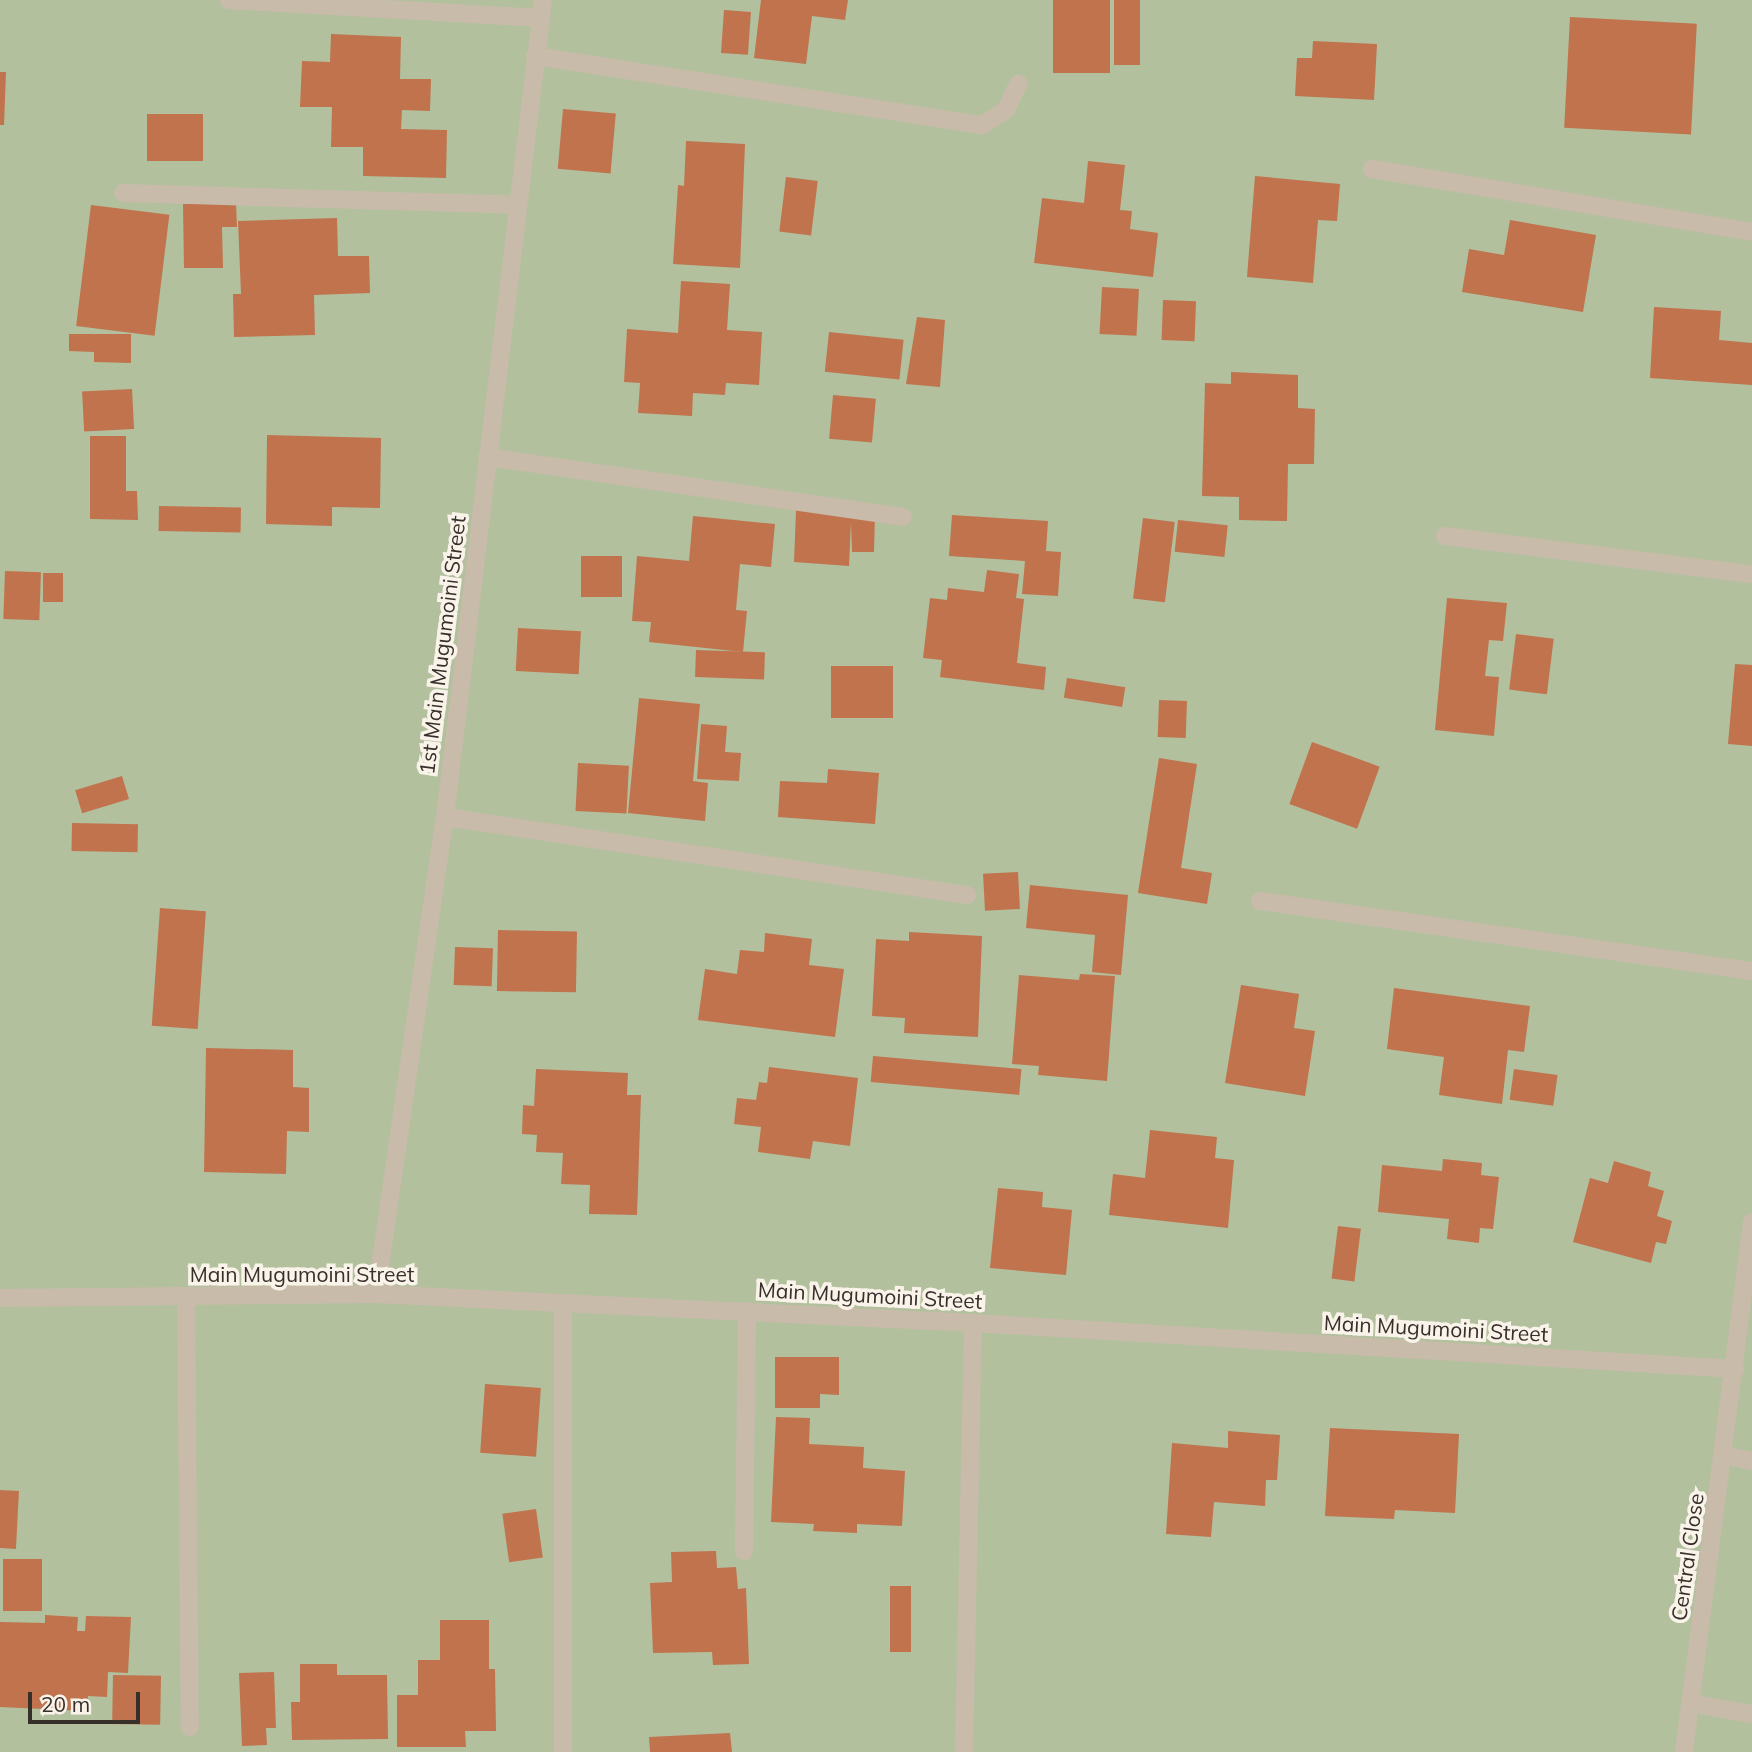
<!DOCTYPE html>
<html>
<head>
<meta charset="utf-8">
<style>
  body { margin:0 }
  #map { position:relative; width:1752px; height:1752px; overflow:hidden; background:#f1eade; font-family:Mulish,sans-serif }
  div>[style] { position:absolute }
  .green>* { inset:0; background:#b2c09e; transform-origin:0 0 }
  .building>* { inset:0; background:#c0734d; transform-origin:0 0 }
  .minor>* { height:18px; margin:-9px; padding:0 9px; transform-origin:9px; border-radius:9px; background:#c9bbaa }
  span { translate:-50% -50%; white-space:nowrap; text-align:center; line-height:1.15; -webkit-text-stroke:7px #f9f3ea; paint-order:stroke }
  .street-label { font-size:21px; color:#372f29 }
  .scale { position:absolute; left:28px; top:1692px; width:112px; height:32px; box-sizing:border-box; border:4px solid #372f29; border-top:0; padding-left:9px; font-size:21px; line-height:24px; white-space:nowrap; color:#372f29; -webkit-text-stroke:5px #f9f3ea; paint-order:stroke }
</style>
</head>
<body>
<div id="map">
  <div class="green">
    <i style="left:0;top:0;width:1752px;height:1752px"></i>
  </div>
  <div class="building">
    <i style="clip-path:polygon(761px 0,848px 0,845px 20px,812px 16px,806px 64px,754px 58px)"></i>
    <i style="left:1053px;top:0;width:57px;height:73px"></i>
    <i style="left:1114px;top:0;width:26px;height:65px"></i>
    <i style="left:724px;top:10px;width:27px;height:43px;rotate:4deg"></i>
    <i style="left:1570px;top:17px;width:127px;height:111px;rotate:3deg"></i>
    <i style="clip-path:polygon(331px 34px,401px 37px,400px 79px,431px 79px,430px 111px,402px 110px,401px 129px,447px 130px,446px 178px,363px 176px,363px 147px,331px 147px,332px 107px,300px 107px,302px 61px,330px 62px)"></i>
    <i style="clip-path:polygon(1313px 41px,1377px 44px,1374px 100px,1295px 96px,1297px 58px,1312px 58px)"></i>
    <i style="clip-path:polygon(0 72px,6px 72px,4px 125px,0 125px)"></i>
    <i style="left:563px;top:109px;width:53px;height:60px;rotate:5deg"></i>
    <i style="left:147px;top:114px;width:56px;height:47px"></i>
    <i style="clip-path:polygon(686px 141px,745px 144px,740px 268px,673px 264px,678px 185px,684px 186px)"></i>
    <i style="clip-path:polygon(1088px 161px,1125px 165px,1120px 210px,1132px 211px,1130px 229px,1158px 233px,1153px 277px,1034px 263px,1042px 198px,1084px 203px)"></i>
    <i style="clip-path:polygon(1255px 176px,1340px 184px,1337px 221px,1318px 220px,1313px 283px,1247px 277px)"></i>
    <i style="left:786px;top:177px;width:32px;height:55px;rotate:7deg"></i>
    <i style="clip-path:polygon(236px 203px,237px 227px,222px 227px,223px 268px,184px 268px,183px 204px)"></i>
    <i style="left:91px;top:205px;width:79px;height:122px;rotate:7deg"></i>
    <i style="clip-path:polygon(337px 218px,338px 256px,369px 256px,370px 293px,314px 295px,315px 335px,234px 337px,233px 294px,241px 294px,238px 221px)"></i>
    <i style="clip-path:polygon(1510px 220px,1596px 235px,1583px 312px,1462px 292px,1469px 249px,1504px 255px)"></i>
    <i style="clip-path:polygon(681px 281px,730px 284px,727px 330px,762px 332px,759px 385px,726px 383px,725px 395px,693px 393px,692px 416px,638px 413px,640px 383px,624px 382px,627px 329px,678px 333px)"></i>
    <i style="left:1102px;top:287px;width:37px;height:47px;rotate:3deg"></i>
    <i style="left:1163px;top:300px;width:33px;height:40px;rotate:2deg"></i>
    <i style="clip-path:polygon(1654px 307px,1721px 311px,1719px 340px,1752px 343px,1752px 385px,1650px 378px)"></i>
    <i style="clip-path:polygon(917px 317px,945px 320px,940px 387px,906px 384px)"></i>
    <i style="left:829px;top:332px;width:75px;height:40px;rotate:6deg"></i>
    <i style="clip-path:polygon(69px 334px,131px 334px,131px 363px,94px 362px,94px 352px,69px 351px)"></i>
    <i style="clip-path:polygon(1231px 372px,1298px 375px,1298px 408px,1315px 409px,1314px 464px,1288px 464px,1287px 521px,1239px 520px,1239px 497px,1202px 496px,1205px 383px,1231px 384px)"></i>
    <i style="left:132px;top:389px;width:40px;height:50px;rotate:87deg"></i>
    <i style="left:833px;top:395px;width:43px;height:44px;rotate:5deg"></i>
    <i style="clip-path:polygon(267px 435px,381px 438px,380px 508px,332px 507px,332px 526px,266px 524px)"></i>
    <i style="clip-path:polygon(90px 436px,126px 436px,126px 491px,137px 491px,138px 520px,90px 519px)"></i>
    <i style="left:159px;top:506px;width:82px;height:25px;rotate:1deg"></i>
    <i style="clip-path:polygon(796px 510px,875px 516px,874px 552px,852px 552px,851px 522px,849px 566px,794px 562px)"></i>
    <i style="clip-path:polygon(952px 515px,1048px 521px,1046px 551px,1061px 552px,1058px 596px,1022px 594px,1025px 561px,949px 556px)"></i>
    <i style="clip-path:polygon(693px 516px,775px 524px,771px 567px,740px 564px,736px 610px,747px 611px,743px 652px,649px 642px,651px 622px,632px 621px,637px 556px,689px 561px)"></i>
    <i style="left:1143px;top:518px;width:32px;height:81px;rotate:7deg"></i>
    <i style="left:1178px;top:520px;width:50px;height:32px;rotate:6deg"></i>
    <i style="left:622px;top:556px;width:41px;height:41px;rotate:90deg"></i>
    <i style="clip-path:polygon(987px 570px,1019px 574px,1016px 598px,1024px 599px,1017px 663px,1046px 667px,1044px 690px,940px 677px,942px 660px,923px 658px,930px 598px,947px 600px,948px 588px,984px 592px)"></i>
    <i style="left:5px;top:571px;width:36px;height:48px;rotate:2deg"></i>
    <i style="left:63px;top:573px;width:29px;height:20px;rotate:90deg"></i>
    <i style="clip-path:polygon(1447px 598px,1507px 603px,1503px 641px,1489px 640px,1485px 676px,1499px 677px,1494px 736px,1435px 730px)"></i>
    <i style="left:518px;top:628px;width:63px;height:43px;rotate:3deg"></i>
    <i style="left:1516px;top:634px;width:38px;height:56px;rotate:7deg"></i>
    <i style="left:696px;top:650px;width:69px;height:27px;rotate:2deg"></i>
    <i style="clip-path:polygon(1735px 664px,1752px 665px,1752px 746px,1728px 744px)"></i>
    <i style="left:831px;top:666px;width:62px;height:52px"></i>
    <i style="left:1067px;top:678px;width:59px;height:20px;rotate:9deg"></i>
    <i style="clip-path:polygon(639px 698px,700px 704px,693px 781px,708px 783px,705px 821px,628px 813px)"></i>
    <i style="left:1159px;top:700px;width:28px;height:37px;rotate:2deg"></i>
    <i style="clip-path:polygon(701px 724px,727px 726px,725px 752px,741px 753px,739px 781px,697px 779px)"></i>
    <i style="left:1312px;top:742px;width:72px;height:66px;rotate:20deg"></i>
    <i style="clip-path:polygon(1159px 758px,1197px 764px,1181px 868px,1212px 873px,1207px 904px,1138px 893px)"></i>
    <i style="left:578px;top:763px;width:51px;height:48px;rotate:3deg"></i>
    <i style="clip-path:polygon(828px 769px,879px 773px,875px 824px,778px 817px,780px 781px,827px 783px)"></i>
    <i style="left:122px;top:776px;width:24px;height:49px;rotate:73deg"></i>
    <i style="left:72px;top:823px;width:66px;height:28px;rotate:1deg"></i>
    <i style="left:1018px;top:872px;width:37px;height:35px;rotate:87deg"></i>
    <i style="clip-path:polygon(1030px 885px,1128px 895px,1121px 975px,1092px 972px,1095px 935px,1026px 928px)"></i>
    <i style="left:160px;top:908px;width:46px;height:118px;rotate:4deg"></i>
    <i style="left:498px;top:930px;width:79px;height:61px;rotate:1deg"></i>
    <i style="clip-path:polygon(909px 932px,982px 936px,978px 1037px,904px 1033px,905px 1018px,872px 1016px,876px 939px,909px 941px)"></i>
    <i style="clip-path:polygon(765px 933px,812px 939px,809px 965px,844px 969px,835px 1037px,698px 1020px,705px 969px,737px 974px,740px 950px,764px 952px)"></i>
    <i style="left:455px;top:947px;width:38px;height:38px;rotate:2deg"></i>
    <i style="clip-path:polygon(1080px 974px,1115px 976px,1107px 1081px,1038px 1075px,1039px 1066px,1012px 1064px,1019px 975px,1079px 980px)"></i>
    <i style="clip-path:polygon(1241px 985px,1299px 994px,1294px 1028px,1315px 1031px,1305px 1096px,1225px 1083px)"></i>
    <i style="clip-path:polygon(1394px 988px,1530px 1006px,1524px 1052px,1508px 1050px,1502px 1104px,1439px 1095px,1444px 1057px,1387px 1049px)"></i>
    <i style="clip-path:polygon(206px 1048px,293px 1050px,293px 1087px,309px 1088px,309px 1132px,287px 1131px,286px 1174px,204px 1172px)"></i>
    <i style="left:873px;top:1056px;width:149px;height:26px;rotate:5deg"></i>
    <i style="clip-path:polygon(769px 1067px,858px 1078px,850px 1146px,813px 1141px,810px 1159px,758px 1152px,761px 1127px,734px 1124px,737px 1098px,756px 1100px,759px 1082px,767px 1083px)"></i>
    <i style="clip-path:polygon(536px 1069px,628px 1073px,627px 1095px,641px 1095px,637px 1215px,589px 1214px,590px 1185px,561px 1184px,563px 1153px,536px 1152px,537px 1135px,522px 1134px,523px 1105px,534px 1106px)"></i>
    <i style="left:1514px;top:1069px;width:44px;height:31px;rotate:8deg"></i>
    <i style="clip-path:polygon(1150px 1130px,1217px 1137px,1215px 1158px,1234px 1160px,1228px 1228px,1109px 1215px,1113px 1174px,1145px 1178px)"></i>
    <i style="clip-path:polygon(1443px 1159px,1482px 1163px,1481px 1175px,1499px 1177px,1493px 1229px,1480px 1228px,1479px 1243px,1447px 1239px,1449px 1219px,1378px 1212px,1382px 1165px,1442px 1171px)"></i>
    <i style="clip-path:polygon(1614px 1161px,1651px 1172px,1648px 1186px,1664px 1191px,1657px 1216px,1672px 1221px,1666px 1244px,1656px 1242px,1651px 1263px,1573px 1242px,1590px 1178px,1608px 1183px)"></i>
    <i style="clip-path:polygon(998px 1188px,1043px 1192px,1042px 1207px,1072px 1210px,1066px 1275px,990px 1268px)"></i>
    <i style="left:1338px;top:1226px;width:23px;height:53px;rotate:7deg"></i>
    <i style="clip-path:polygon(775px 1357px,839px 1357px,839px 1395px,820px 1394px,820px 1408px,775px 1408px)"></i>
    <i style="left:485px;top:1384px;width:56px;height:69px;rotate:4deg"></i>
    <i style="clip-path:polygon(776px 1417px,810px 1418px,809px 1444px,864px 1447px,863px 1468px,905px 1471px,902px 1526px,857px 1524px,857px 1533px,813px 1531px,814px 1524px,771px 1522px)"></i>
    <i style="clip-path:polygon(1330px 1428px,1459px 1434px,1455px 1513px,1395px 1510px,1394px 1519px,1325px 1516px)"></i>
    <i style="clip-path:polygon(1228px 1431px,1280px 1435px,1277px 1480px,1266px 1480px,1265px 1506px,1214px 1502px,1211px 1537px,1166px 1534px,1172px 1443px,1228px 1448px)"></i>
    <i style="left:0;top:1490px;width:19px;height:58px;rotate:3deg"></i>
    <i style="left:536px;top:1509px;width:49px;height:34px;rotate:82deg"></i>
    <i style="clip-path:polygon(716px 1551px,717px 1568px,736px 1567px,738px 1589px,746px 1588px,749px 1664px,713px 1665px,712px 1652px,653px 1653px,650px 1583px,672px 1582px,671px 1552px)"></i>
    <i style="left:3px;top:1559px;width:39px;height:52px"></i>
    <i style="left:890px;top:1586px;width:21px;height:66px"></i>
    <i style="clip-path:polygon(45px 1615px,78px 1617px,77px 1631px,85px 1631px,86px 1616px,131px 1617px,128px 1673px,108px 1672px,107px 1697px,88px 1696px,87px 1711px,0 1707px,0 1622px,45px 1623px)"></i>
    <i style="clip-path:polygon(440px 1620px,489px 1620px,489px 1669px,495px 1669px,496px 1731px,465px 1731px,466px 1747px,397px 1747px,397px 1695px,418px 1695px,418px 1660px,440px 1660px)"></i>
    <i style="clip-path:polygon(300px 1664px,337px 1664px,337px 1675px,387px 1675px,388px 1739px,292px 1740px,291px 1702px,300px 1702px)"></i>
    <i style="clip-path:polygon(274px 1672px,276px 1728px,266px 1728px,267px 1745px,242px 1746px,239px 1673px)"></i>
    <i style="left:113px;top:1675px;width:48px;height:49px;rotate:1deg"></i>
    <i style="clip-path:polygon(730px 1733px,732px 1752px,650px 1752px,649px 1737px)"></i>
  </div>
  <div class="minor">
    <i style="left:229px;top:0;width:312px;rotate:3.3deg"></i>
    <i style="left:535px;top:56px;width:452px;rotate:8.8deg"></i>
    <i style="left:982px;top:125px;width:28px;rotate:-32deg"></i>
    <i style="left:1006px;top:110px;width:29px;rotate:-65deg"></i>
    <i style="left:1372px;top:169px;width:385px;rotate:9.4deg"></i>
    <i style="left:123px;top:193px;width:394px;rotate:1.7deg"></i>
    <i style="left:487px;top:457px;width:420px;rotate:8.2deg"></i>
    <i style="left:1445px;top:536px;width:309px;rotate:7.1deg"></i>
    <i style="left:445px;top:817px;width:528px;rotate:8.5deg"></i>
    <i style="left:1260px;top:901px;width:497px;rotate:8.1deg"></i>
    <i style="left:376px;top:1294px;width:482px;rotate:-81.8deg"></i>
    <i style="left:445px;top:817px;width:823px;rotate:-83.16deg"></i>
    <i style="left:186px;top:1297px;width:430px;rotate:89.5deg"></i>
    <i style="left:0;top:1298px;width:376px;rotate:-0.6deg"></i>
    <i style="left:376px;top:1294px;width:598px;rotate:2.78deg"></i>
    <i style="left:973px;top:1323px;width:764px;rotate:3.45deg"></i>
    <i style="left:1723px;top:1455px;width:30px;rotate:12deg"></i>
    <i style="left:744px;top:1551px;width:240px;rotate:-89.3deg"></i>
    <i style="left:1690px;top:1703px;width:63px;rotate:10.1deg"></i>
    <i style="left:563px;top:1752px;width:448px;rotate:-90deg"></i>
    <i style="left:964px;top:1752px;width:429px;rotate:-88.8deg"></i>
    <i style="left:1684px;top:1752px;width:534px;rotate:-82.69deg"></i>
  </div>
  <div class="street-label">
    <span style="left:442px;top:645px;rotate:-83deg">1st Main Mugumoini Street</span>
    <span style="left:302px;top:1274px">Main Mugumoini Street</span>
    <span style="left:870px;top:1295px;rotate:3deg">Main Mugumoini Street</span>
    <span style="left:1436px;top:1328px;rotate:3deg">Main Mugumoini Street</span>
    <span style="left:1687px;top:1557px;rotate:-82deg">Central Close</span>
  </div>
  <div class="scale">20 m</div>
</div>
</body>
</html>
